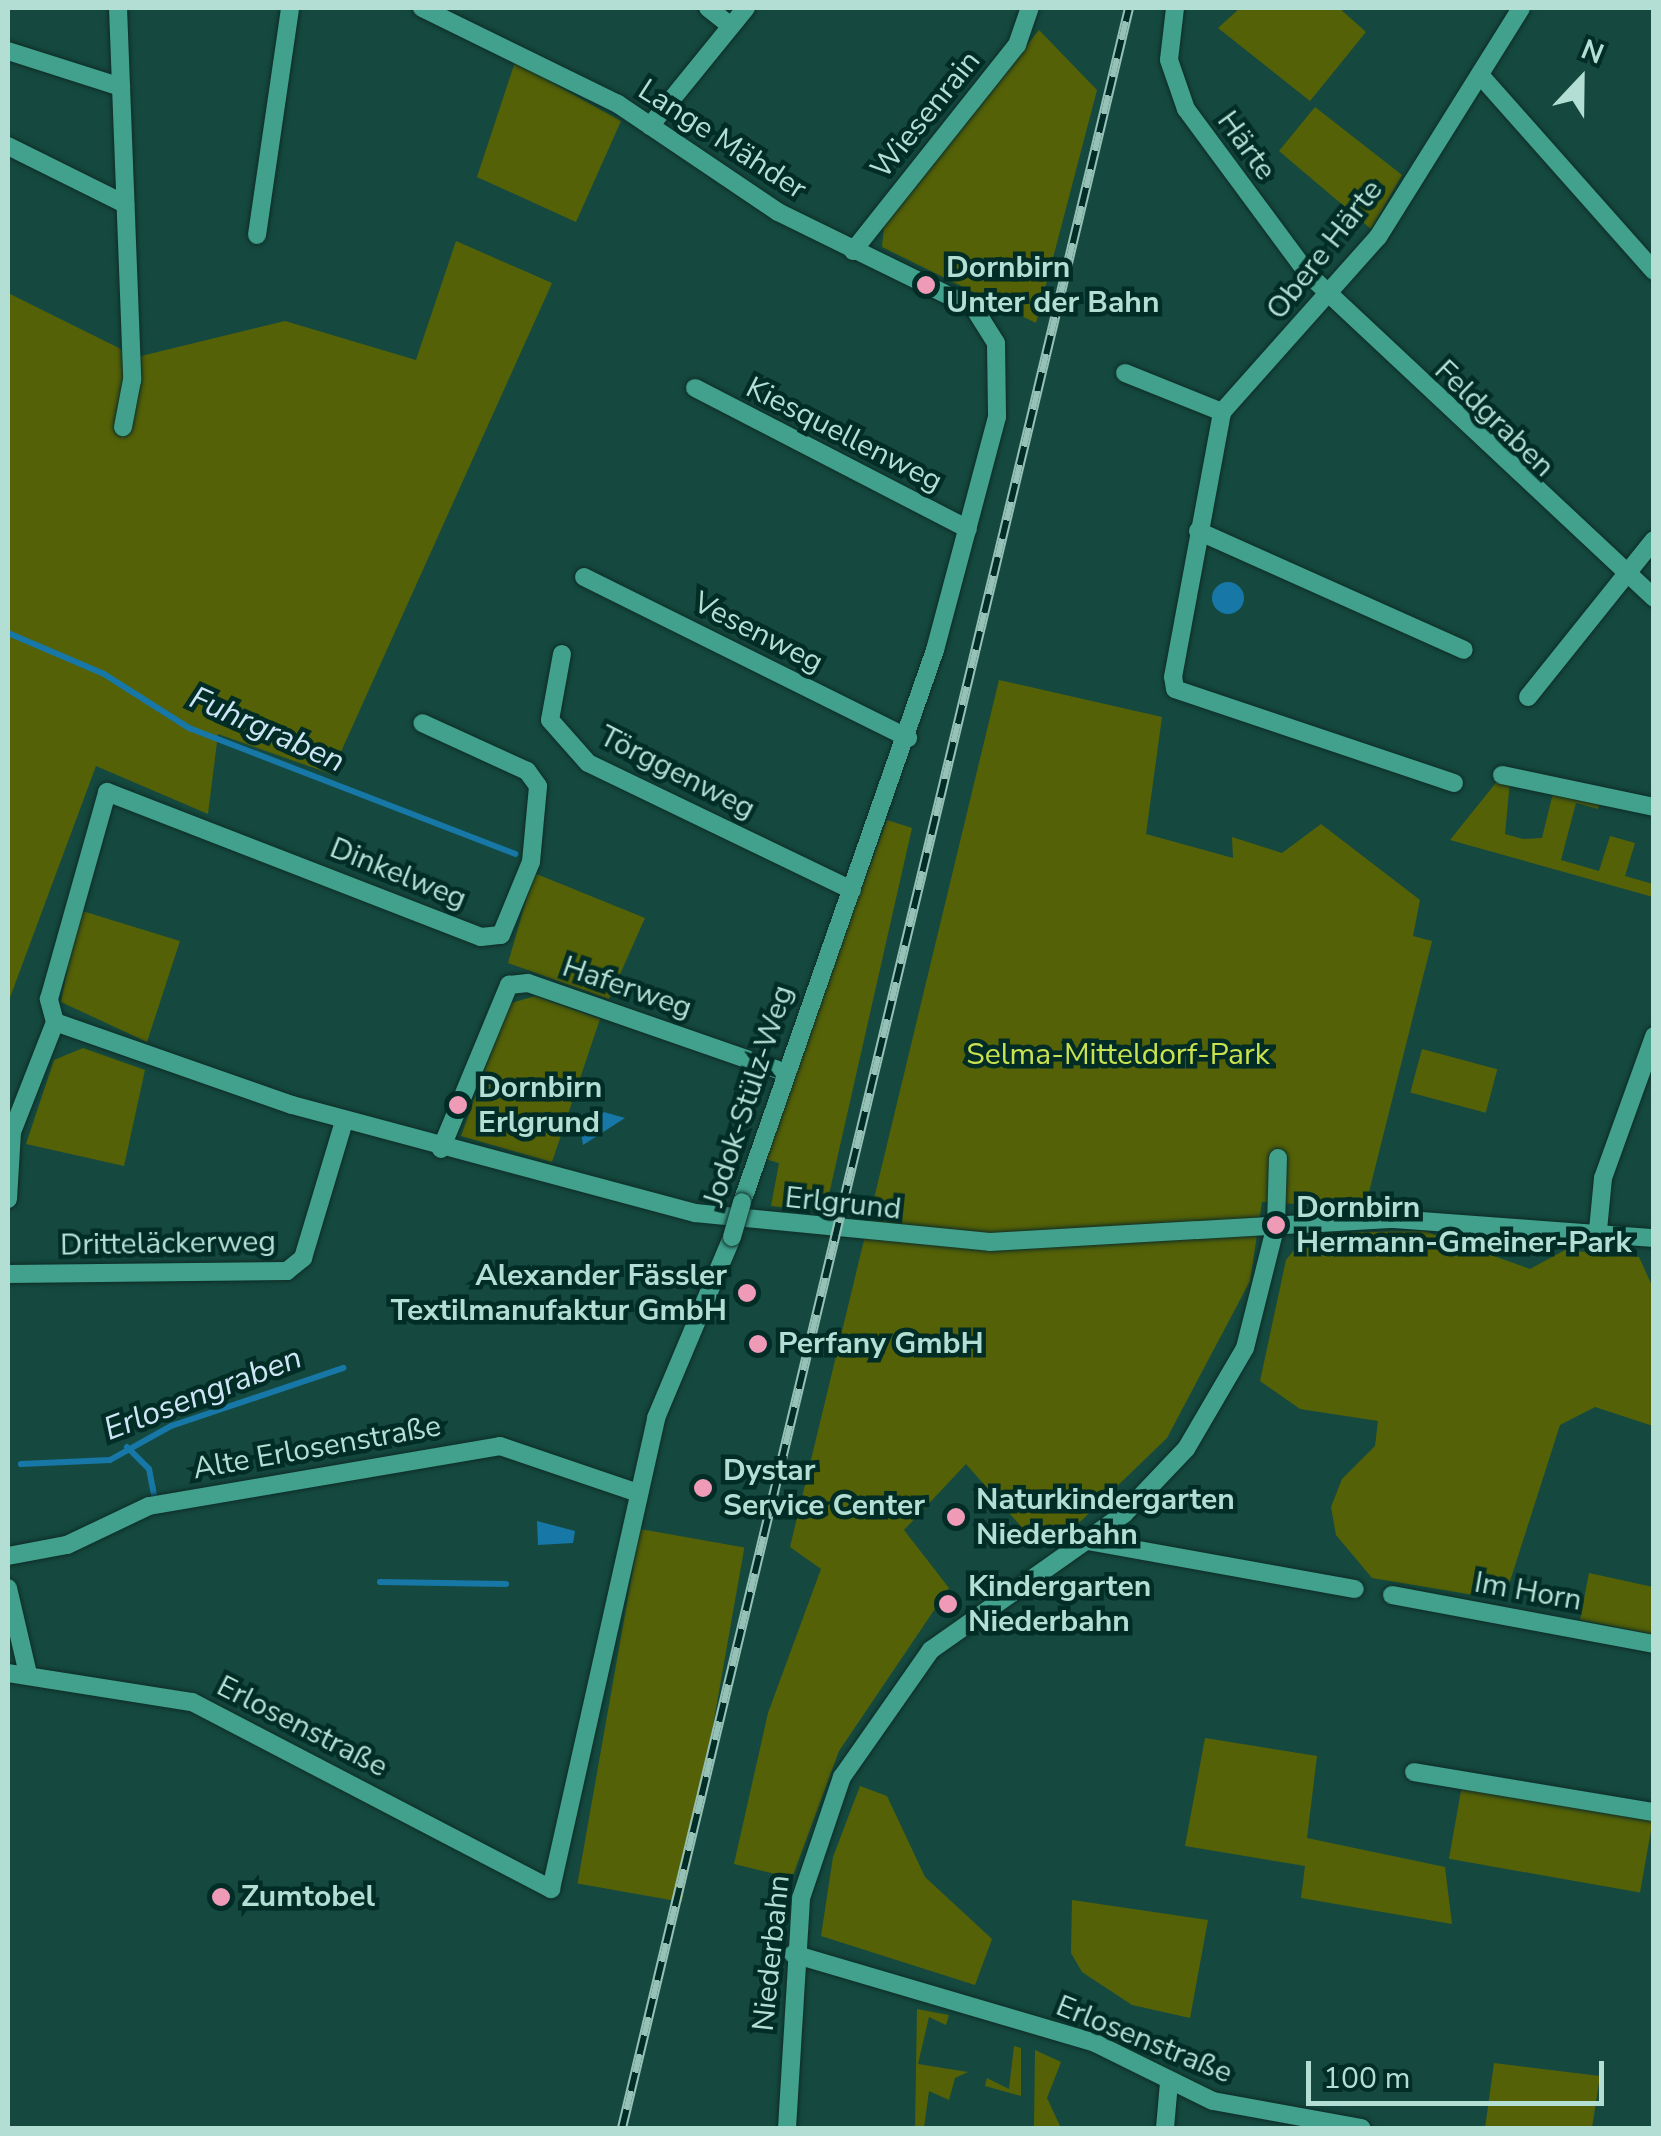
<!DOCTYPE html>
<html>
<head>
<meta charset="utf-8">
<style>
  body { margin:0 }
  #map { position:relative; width:1661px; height:2136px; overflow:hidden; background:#15493f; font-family:"Nunito Sans",sans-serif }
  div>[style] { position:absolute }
  .green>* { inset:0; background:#556107; transform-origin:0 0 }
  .water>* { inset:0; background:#1777a7 }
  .round { border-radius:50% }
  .stream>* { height:6px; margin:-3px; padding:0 3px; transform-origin:3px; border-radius:3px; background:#1777a7 }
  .roads { filter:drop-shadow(0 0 2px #0e2c26) drop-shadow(0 0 2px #0e2c26) }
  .minor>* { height:18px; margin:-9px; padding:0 9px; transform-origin:9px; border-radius:9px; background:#41a18d }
  .rail>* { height:10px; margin-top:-5px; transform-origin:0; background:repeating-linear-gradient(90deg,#022d26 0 19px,#95c1b7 0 38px); box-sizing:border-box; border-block:2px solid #95c1b7 }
  .bridges { filter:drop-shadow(0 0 2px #0e2c26) drop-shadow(0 0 2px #0e2c26) }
  .minor-bridge>* { height:18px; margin:-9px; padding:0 9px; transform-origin:9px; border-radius:9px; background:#41a18d }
  .dots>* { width:28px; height:28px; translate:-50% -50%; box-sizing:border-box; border:5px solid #022d26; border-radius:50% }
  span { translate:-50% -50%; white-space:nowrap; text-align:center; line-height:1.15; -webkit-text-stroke:9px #022d26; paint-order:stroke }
  .street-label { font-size:30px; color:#b3ded3 }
  .poi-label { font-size:30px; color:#b3ded3; font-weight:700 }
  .left { translate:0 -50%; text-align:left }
  .right { translate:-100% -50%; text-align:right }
  .park-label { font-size:30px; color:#cbe250 }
  .water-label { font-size:32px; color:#cde5f5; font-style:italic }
  .frame { position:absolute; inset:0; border:10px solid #b3ded3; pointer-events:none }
  .north { position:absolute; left:1531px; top:30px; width:100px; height:100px; -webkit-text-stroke:8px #022d26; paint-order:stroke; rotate:22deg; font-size:28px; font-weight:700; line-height:40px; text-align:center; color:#b3ded3 }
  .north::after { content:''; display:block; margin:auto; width:35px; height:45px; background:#b3ded3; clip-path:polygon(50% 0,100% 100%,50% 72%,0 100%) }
  .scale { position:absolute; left:1306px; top:2061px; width:298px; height:45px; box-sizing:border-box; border:5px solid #b3ded3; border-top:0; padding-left:12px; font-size:30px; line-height:35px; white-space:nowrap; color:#b3ded3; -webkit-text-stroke:8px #022d26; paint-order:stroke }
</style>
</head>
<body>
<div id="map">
  <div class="green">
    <i style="clip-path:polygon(1240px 8px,1339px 8px,1366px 32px,1310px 101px,1218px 28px)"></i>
    <i style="clip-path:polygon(1039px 30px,1097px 90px,1036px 323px,882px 247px,884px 226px)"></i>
    <i style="clip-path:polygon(515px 62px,621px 121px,576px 222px,477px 177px)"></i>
    <i style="clip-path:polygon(1315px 107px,1402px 175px,1371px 229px,1279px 151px)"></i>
    <i style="clip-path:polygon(456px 241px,552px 283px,331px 774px,218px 734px,208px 814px,96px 766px,8px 1003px,8px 293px,137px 357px,285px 321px,416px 360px)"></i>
    <i style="clip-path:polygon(999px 680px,1162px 717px,1146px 834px,1233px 858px,1232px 837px,1282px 853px,1321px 824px,1420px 900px,1413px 936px,1432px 941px,1365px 1208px,1262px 1202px,1250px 1281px,1167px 1438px,1081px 1521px,1039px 1547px,966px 1464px,904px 1530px,949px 1588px,839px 1751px,792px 1878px,734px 1864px,768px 1713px,821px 1569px,790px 1547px)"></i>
    <i style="clip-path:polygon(1499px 779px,1510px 781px,1505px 834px,1523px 839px,1542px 838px,1553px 793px,1601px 799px,1598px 809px,1576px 803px,1561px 860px,1599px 871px,1610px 836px,1635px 843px,1625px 876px,1653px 884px,1653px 897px,1450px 840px)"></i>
    <i style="clip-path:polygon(887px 820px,912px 828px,825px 1212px,771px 1206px,779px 1163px,765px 1159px,782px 1100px)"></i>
    <i style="clip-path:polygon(534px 873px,645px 918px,609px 999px,508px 963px)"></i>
    <i style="clip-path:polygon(79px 910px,180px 941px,147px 1042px,61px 1002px)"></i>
    <i style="clip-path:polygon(535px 996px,600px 1019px,552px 1162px,461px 1136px,508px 1004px)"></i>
    <i style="clip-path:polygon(83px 1048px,145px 1070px,124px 1166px,26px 1144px,54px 1060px)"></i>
    <i style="left:1422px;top:1049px;width:78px;height:45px;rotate:15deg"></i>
    <i style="clip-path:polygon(1424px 1231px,1530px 1269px,1565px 1250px,1639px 1257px,1653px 1288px,1653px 1426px,1595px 1407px,1560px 1425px,1504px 1600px,1372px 1578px,1336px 1535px,1331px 1507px,1342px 1479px,1375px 1446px,1378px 1421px,1300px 1409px,1260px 1381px,1286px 1260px,1308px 1233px)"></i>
    <i style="left:640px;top:1529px;width:106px;height:360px;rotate:10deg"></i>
    <i style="clip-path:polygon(1589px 1573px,1653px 1587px,1653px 1634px,1580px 1620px)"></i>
    <i style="clip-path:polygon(1205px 1738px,1317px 1756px,1307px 1838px,1445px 1867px,1452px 1924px,1301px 1898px,1305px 1866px,1185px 1846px)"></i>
    <i style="left:1462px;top:1785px;width:194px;height:75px;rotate:10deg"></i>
    <i style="clip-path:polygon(860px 1786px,887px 1796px,925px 1877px,992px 1939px,975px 1985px,821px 1936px,833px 1857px)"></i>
    <i style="clip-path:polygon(1072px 1900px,1208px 1920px,1190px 2018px,1132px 2005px,1082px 1972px,1071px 1953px)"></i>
    <i style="clip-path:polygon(917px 2009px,949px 2015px,946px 2025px,929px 2017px,918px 2064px,968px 2072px,955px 2078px,949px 2100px,929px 2091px,924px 2128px,915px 2128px)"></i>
    <i style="clip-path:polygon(1014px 2046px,1021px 2048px,1021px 2096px,985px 2086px,987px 2078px,1009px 2089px)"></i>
    <i style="clip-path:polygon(1035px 2050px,1061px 2062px,1047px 2098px,1061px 2128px,1034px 2128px)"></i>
    <i style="clip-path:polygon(1494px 2063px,1600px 2076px,1592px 2128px,1485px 2128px)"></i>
  </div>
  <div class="water">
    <i class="round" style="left:1212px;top:582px;width:32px;height:32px"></i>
    <i style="clip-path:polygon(604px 1112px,625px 1118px,583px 1145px,581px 1133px)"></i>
    <i style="clip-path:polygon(537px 1521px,575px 1531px,573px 1543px,538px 1545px)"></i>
  </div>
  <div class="stream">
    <i style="left:8px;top:633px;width:104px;rotate:23.1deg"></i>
    <i style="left:104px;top:674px;width:101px;rotate:32.4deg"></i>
    <i style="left:189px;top:728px;width:350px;rotate:21.1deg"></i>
    <i style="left:127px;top:1447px;width:31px;rotate:45deg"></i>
    <i style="left:149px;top:1469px;width:25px;rotate:79deg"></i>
    <i style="left:21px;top:1464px;width:89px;rotate:-2.6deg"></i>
    <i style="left:110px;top:1460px;width:70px;rotate:-29.1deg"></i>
    <i style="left:171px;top:1426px;width:182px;rotate:-18.6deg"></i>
    <i style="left:380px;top:1582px;width:126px;rotate:0.9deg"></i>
  </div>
  <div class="roads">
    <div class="minor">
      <i style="left:118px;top:8px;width:372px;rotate:87.8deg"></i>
      <i style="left:132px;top:380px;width:48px;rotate:100.8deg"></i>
      <i style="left:422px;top:8px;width:218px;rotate:26.1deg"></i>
      <i style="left:618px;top:104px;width:193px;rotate:34deg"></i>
      <i style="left:778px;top:212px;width:218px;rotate:26.1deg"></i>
      <i style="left:974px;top:308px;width:41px;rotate:57.8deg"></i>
      <i style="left:996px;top:343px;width:74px;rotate:89.2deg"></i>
      <i style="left:997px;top:417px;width:241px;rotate:104.9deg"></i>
      <i style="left:935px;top:650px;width:585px;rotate:109.27deg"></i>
      <i style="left:708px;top:8px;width:29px;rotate:38deg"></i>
      <i style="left:1175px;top:8px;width:52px;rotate:96.6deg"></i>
      <i style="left:1169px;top:60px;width:52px;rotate:70.9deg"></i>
      <i style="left:1186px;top:109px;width:205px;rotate:53.5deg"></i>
      <i style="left:1308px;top:274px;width:474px;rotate:43.1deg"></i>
      <i style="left:8px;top:51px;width:119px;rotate:17.7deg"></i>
      <i style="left:1480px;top:75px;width:262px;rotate:48.4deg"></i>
      <i style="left:650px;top:126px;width:152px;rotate:-50.9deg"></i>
      <i style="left:8px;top:146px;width:131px;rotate:26.4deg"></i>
      <i style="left:257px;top:235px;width:229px;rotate:-81.7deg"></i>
      <i style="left:853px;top:251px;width:263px;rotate:-51.5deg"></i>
      <i style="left:1017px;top:45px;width:39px;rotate:-71deg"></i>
      <i style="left:1125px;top:373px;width:105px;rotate:21.9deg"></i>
      <i style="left:695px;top:388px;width:307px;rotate:27.3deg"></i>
      <i style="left:1198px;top:531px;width:291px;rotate:24.1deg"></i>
      <i style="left:584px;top:577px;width:362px;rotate:26.4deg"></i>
      <i style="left:562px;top:654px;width:67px;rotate:100.3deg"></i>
      <i style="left:550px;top:720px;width:57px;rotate:48.5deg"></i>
      <i style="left:588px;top:763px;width:293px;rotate:25.7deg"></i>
      <i style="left:1528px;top:697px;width:201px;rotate:-51.3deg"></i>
      <i style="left:1502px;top:775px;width:155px;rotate:11.9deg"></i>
      <i style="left:1454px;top:783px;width:294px;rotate:-161.4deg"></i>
      <i style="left:1175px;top:689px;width:12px;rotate:-99deg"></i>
      <i style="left:1173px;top:677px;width:269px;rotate:-79.5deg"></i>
      <i style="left:1222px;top:412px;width:234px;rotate:-48.3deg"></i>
      <i style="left:1378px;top:237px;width:270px;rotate:-58deg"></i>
      <i style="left:55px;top:1022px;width:251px;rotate:19.3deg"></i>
      <i style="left:292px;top:1105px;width:417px;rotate:15deg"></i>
      <i style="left:695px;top:1213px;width:296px;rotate:5.6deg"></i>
      <i style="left:990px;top:1242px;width:405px;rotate:-3.3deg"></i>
      <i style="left:1394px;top:1219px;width:261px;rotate:4.2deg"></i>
      <i style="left:55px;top:1022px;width:24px;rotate:-105deg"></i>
      <i style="left:49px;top:999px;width:215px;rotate:-74.3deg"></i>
      <i style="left:107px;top:792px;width:401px;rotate:21.2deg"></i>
      <i style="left:481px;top:937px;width:20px;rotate:-6deg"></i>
      <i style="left:501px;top:935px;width:79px;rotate:-67.7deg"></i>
      <i style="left:531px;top:862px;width:76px;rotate:-84.7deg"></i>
      <i style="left:538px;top:786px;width:19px;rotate:-126deg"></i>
      <i style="left:527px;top:771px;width:115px;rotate:-155.4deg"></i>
      <i style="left:441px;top:1149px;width:178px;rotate:-67.5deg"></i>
      <i style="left:509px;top:985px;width:19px;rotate:-6deg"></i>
      <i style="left:528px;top:983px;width:268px;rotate:19.2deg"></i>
      <i style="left:8px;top:1199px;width:67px;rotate:-86.6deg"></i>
      <i style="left:12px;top:1132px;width:118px;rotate:-68.6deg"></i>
      <i style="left:1598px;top:1230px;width:52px;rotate:-84.5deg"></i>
      <i style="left:1603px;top:1178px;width:151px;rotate:-70.2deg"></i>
      <i style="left:8px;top:1274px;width:279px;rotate:-0.6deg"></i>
      <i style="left:287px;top:1271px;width:21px;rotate:-39deg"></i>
      <i style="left:303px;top:1258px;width:143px;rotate:-73.3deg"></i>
      <i style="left:1088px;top:1541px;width:271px;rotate:10.2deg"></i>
      <i style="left:8px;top:1556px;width:60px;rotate:-10.6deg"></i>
      <i style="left:67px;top:1545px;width:91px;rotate:-25.4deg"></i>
      <i style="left:149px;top:1506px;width:356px;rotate:-9.7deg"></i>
      <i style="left:500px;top:1446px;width:146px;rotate:18.8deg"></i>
      <i style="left:8px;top:1588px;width:88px;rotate:76.9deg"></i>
      <i style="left:1392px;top:1595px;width:267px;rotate:10.6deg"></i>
      <i style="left:8px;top:1673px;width:186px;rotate:9deg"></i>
      <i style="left:192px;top:1702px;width:405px;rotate:27.5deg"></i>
      <i style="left:551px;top:1889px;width:483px;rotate:-77.4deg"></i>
      <i style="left:656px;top:1418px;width:196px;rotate:-67.2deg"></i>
      <i style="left:1414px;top:1772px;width:243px;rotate:9.5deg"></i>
      <i style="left:793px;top:1954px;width:315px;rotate:16.4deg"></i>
      <i style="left:1095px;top:2043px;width:131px;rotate:26.2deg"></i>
      <i style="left:1213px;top:2101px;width:151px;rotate:10.3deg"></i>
      <i style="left:787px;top:2128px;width:230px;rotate:-86.5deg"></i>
      <i style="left:801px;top:1898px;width:128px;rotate:-71.3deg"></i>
      <i style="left:842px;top:1777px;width:155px;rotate:-55deg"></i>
      <i style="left:931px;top:1650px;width:236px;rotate:-35.2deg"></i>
      <i style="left:1124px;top:1514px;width:90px;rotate:-46.4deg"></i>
      <i style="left:1186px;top:1449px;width:117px;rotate:-59.7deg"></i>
      <i style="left:1245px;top:1348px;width:127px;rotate:-75.9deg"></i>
      <i style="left:1276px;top:1225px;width:67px;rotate:-88.3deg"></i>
      <i style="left:1165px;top:2128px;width:46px;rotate:-85deg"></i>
    </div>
  </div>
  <div class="rail">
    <i style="left:622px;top:2128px;width:2180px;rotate:-76.55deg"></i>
  </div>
  <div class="bridges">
    <div class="minor-bridge">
      <i style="left:732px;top:1237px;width:36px;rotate:-74deg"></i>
    </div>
  </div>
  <div class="dots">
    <i style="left:926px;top:285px;background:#ef9ab7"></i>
    <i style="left:458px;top:1105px;background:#ef9ab7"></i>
    <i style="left:1276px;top:1225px;background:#ef9ab7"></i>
    <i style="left:747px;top:1293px;background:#ef9ab7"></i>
    <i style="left:758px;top:1344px;background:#ef9ab7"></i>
    <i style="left:703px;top:1488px;background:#ef9ab7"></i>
    <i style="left:956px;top:1517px;background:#ef9ab7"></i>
    <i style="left:948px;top:1604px;background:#ef9ab7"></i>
    <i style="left:221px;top:1897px;background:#ef9ab7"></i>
  </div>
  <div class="street-label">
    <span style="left:926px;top:115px;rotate:-51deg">Wiesenrain</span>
    <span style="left:722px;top:140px;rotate:33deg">Lange Mähder</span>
    <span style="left:1246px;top:146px;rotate:54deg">Härte</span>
    <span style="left:1325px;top:250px;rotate:-52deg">Obere Härte</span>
    <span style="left:1494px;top:419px;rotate:44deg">Feldgraben</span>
    <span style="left:844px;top:435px;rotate:27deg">Kiesquellenweg</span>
    <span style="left:758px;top:633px;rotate:27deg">Vesenweg</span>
    <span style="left:677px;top:773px;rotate:27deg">Törggenweg</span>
    <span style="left:398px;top:874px;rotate:22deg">Dinkelweg</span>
    <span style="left:627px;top:988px;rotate:19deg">Haferweg</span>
    <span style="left:749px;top:1096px;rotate:-72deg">Jodok-Stülz-Weg</span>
    <span style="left:843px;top:1204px;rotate:6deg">Erlgrund</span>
    <span style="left:168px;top:1244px;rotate:-1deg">Dritteläckerweg</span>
    <span style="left:317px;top:1448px;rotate:-10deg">Alte Erlosenstraße</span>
    <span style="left:1528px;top:1592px;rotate:10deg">Im Horn</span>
    <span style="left:302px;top:1727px;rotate:27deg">Erlosenstraße</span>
    <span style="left:772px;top:1953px;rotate:-84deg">Niederbahn</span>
    <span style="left:1144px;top:2040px;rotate:22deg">Erlosenstraße</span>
  </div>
  <div class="poi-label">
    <span class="left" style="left:946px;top:285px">Dornbirn<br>Unter der Bahn</span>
    <span class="left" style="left:478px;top:1105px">Dornbirn<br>Erlgrund</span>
    <span class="left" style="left:1296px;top:1225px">Dornbirn<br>Hermann-Gmeiner-Park</span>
    <span class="right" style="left:727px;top:1293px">Alexander Fässler<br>Textilmanufaktur GmbH</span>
    <span class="left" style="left:778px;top:1344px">Perfany GmbH</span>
    <span class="left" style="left:723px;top:1488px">Dystar<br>Service Center</span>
    <span class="left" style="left:976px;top:1517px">Naturkindergarten<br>Niederbahn</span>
    <span class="left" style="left:968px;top:1604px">Kindergarten<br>Niederbahn</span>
    <span class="left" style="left:241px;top:1897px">Zumtobel</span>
  </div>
  <div class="park-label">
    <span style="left:1118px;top:1055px">Selma-Mitteldorf-Park</span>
  </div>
  <div class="water-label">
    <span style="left:267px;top:730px;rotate:24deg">Fuhrgraben</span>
    <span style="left:203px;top:1394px;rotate:-21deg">Erlosengraben</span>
  </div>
  <div class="frame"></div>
  <div class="north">N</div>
  <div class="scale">100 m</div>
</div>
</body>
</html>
